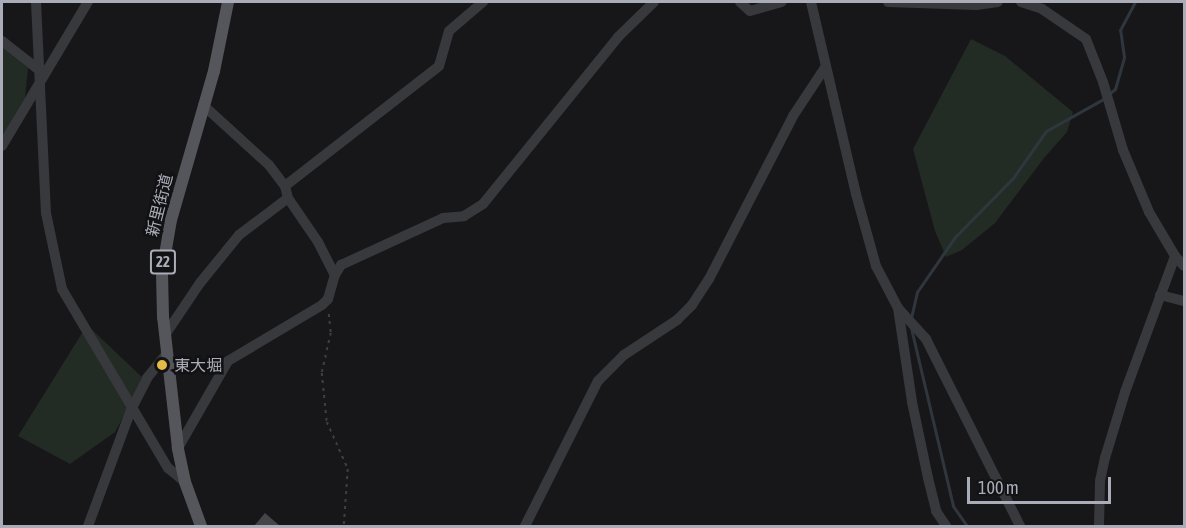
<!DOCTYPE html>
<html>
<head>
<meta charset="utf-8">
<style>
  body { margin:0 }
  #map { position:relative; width:1186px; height:528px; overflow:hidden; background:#171719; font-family:"Asap Condensed","Noto Sans JP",sans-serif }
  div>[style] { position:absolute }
  .green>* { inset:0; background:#232b25 }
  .stream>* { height:3px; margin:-1.5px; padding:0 1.5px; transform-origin:1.5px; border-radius:1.5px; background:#30363e }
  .building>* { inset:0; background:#444449 }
  .path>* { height:1.5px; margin-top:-0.75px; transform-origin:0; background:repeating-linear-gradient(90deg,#3e3f44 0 3px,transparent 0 7.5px) }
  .minor>* { height:10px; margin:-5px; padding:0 5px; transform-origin:5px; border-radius:5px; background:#38393d }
  .major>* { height:12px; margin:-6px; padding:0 6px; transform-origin:6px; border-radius:6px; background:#55555c }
  .dots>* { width:16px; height:16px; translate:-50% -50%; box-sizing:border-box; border:3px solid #121214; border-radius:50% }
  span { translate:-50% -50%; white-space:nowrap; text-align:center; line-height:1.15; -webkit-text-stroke:5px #121214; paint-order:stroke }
  .shield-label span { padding:2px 4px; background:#121214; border:2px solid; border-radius:4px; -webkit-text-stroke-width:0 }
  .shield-label { font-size:15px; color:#aaadb7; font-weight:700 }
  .street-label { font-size:16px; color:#aaadb7 }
  .poi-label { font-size:16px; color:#aaadb7 }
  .left { translate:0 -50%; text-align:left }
  .frame { position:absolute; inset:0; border:3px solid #aaadb7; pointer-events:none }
  .scale { position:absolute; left:967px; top:477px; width:144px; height:27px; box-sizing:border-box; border:3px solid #aaadb7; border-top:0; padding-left:8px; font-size:18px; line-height:21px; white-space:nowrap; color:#aaadb7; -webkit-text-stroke:4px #121214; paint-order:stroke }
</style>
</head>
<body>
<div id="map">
  <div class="green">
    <i style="clip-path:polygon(971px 39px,1005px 56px,1073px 112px,1067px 132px,1044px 158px,995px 223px,962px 250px,946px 257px,935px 231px,913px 149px)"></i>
    <i style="clip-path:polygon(2px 47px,28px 68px,25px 97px,2px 137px)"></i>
    <i style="clip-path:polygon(87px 325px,144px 379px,115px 432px,70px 464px,18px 436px)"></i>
  </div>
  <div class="stream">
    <i style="left:1110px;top:93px;width:6px;rotate:-39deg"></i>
    <i style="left:1115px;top:89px;width:33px;rotate:-74deg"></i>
    <i style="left:1124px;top:57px;width:27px;rotate:-98deg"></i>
    <i style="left:1120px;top:30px;width:32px;rotate:-62deg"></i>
    <i style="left:911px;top:318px;width:27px;rotate:-77deg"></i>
    <i style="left:917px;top:292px;width:67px;rotate:-55.4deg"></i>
    <i style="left:955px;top:237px;width:83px;rotate:-45.5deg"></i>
    <i style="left:1013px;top:178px;width:57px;rotate:-54.9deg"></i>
    <i style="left:1046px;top:131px;width:68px;rotate:-29.2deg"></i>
    <i style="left:911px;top:328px;width:183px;rotate:76.7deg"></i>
    <i style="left:953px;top:506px;width:24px;rotate:55deg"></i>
  </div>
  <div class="building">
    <i style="clip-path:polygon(265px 513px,280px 526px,254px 526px)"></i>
  </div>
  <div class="path">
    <i style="left:329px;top:314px;width:19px;rotate:84deg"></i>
    <i style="left:331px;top:333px;width:41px;rotate:102.7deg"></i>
    <i style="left:322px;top:373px;width:49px;rotate:84.2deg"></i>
    <i style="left:327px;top:422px;width:51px;rotate:65.9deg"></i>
    <i style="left:348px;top:469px;width:57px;rotate:94deg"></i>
  </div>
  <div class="minor">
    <i style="left:36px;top:2px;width:211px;rotate:87.3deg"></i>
    <i style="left:46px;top:213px;width:78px;rotate:78.1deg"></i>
    <i style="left:62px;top:289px;width:208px;rotate:59.4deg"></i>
    <i style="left:168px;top:468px;width:22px;rotate:39deg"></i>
    <i style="left:740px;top:2px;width:13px;rotate:42deg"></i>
    <i style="left:750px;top:11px;width:33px;rotate:-16deg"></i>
    <i style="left:811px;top:2px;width:197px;rotate:76.8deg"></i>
    <i style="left:856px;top:194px;width:75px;rotate:74.5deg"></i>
    <i style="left:876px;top:266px;width:47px;rotate:62.4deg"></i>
    <i style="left:898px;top:308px;width:42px;rotate:47.9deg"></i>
    <i style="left:926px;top:339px;width:209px;rotate:63.3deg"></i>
    <i style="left:888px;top:2px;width:88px;rotate:2deg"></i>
    <i style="left:976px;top:5px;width:22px;rotate:-8deg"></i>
    <i style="left:1021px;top:2px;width:22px;rotate:18deg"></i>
    <i style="left:1042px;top:9px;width:53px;rotate:34.3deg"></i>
    <i style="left:1086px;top:39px;width:46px;rotate:68.4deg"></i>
    <i style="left:1103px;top:82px;width:71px;rotate:73.6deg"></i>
    <i style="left:1123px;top:150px;width:67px;rotate:67.2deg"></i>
    <i style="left:1149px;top:212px;width:51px;rotate:59.4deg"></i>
    <i style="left:1175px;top:256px;width:13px;rotate:48deg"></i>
    <i style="left:2px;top:41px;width:47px;rotate:38.1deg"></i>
    <i style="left:203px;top:105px;width:89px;rotate:42.3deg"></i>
    <i style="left:269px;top:165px;width:26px;rotate:53deg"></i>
    <i style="left:285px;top:186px;width:12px;rotate:76deg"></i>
    <i style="left:288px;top:198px;width:53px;rotate:55.7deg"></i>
    <i style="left:318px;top:242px;width:37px;rotate:63deg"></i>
    <i style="left:2px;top:146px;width:168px;rotate:-59.2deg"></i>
    <i style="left:285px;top:186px;width:195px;rotate:-37.9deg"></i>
    <i style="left:439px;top:66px;width:36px;rotate:-74deg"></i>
    <i style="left:449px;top:31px;width:45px;rotate:-40.5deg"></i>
    <i style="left:1160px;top:295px;width:25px;rotate:14deg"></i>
    <i style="left:898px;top:308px;width:95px;rotate:81.5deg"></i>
    <i style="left:912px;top:402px;width:78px;rotate:78.1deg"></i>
    <i style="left:928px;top:478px;width:34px;rotate:76deg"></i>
    <i style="left:936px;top:511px;width:18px;rotate:56deg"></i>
    <i style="left:165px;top:335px;width:63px;rotate:-56.1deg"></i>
    <i style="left:200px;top:283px;width:62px;rotate:-50.9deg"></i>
    <i style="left:239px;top:235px;width:61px;rotate:-37.1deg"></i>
    <i style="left:178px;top:448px;width:100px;rotate:-60.1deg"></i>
    <i style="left:228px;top:361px;width:109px;rotate:-30.8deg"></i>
    <i style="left:322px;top:305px;width:8px;rotate:-45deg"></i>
    <i style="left:328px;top:299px;width:25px;rotate:-74deg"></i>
    <i style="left:335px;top:275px;width:12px;rotate:-59deg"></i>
    <i style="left:341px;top:265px;width:112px;rotate:-24.7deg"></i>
    <i style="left:443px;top:218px;width:21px;rotate:-5deg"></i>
    <i style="left:464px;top:216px;width:22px;rotate:-32deg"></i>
    <i style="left:483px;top:204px;width:215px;rotate:-51deg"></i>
    <i style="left:618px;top:37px;width:50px;rotate:-44.2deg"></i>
    <i style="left:88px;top:526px;width:124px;rotate:-69.7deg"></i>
    <i style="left:131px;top:410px;width:36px;rotate:-63deg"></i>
    <i style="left:147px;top:378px;width:32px;rotate:-51deg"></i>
    <i style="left:525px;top:526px;width:162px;rotate:-63.3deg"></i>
    <i style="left:598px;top:381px;width:37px;rotate:-45deg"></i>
    <i style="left:624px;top:355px;width:64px;rotate:-33.4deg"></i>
    <i style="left:677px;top:320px;width:21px;rotate:-45deg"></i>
    <i style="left:692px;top:305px;width:31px;rotate:-57deg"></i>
    <i style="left:709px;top:279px;width:183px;rotate:-62.7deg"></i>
    <i style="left:793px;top:116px;width:60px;rotate:-56.6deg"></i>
    <i style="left:1099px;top:526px;width:45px;rotate:-88.7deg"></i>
    <i style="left:1100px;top:481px;width:24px;rotate:-78deg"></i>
    <i style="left:1105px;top:458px;width:69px;rotate:-73.1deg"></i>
    <i style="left:1125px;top:392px;width:145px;rotate:-69.8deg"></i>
  </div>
  <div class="major">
    <i style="left:201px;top:526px;width:47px;rotate:-110deg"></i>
    <i style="left:185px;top:482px;width:35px;rotate:-102deg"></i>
    <i style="left:178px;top:448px;width:132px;rotate:-96.5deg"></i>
    <i style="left:163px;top:317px;width:45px;rotate:-91.3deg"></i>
    <i style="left:162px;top:272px;width:53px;rotate:-80.2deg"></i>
    <i style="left:171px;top:220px;width:155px;rotate:-73.9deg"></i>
    <i style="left:214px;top:71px;width:70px;rotate:-78.5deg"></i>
  </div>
  <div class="dots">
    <i style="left:162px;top:365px;background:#e2bc46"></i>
  </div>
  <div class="shield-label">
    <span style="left:163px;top:262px">22</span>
  </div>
  <div class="street-label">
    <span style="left:159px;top:205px;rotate:-76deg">新里街道</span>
  </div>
  <div class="poi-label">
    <span class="left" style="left:174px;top:365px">東大堀</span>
  </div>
  <div class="frame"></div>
  <div class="scale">100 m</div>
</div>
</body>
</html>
